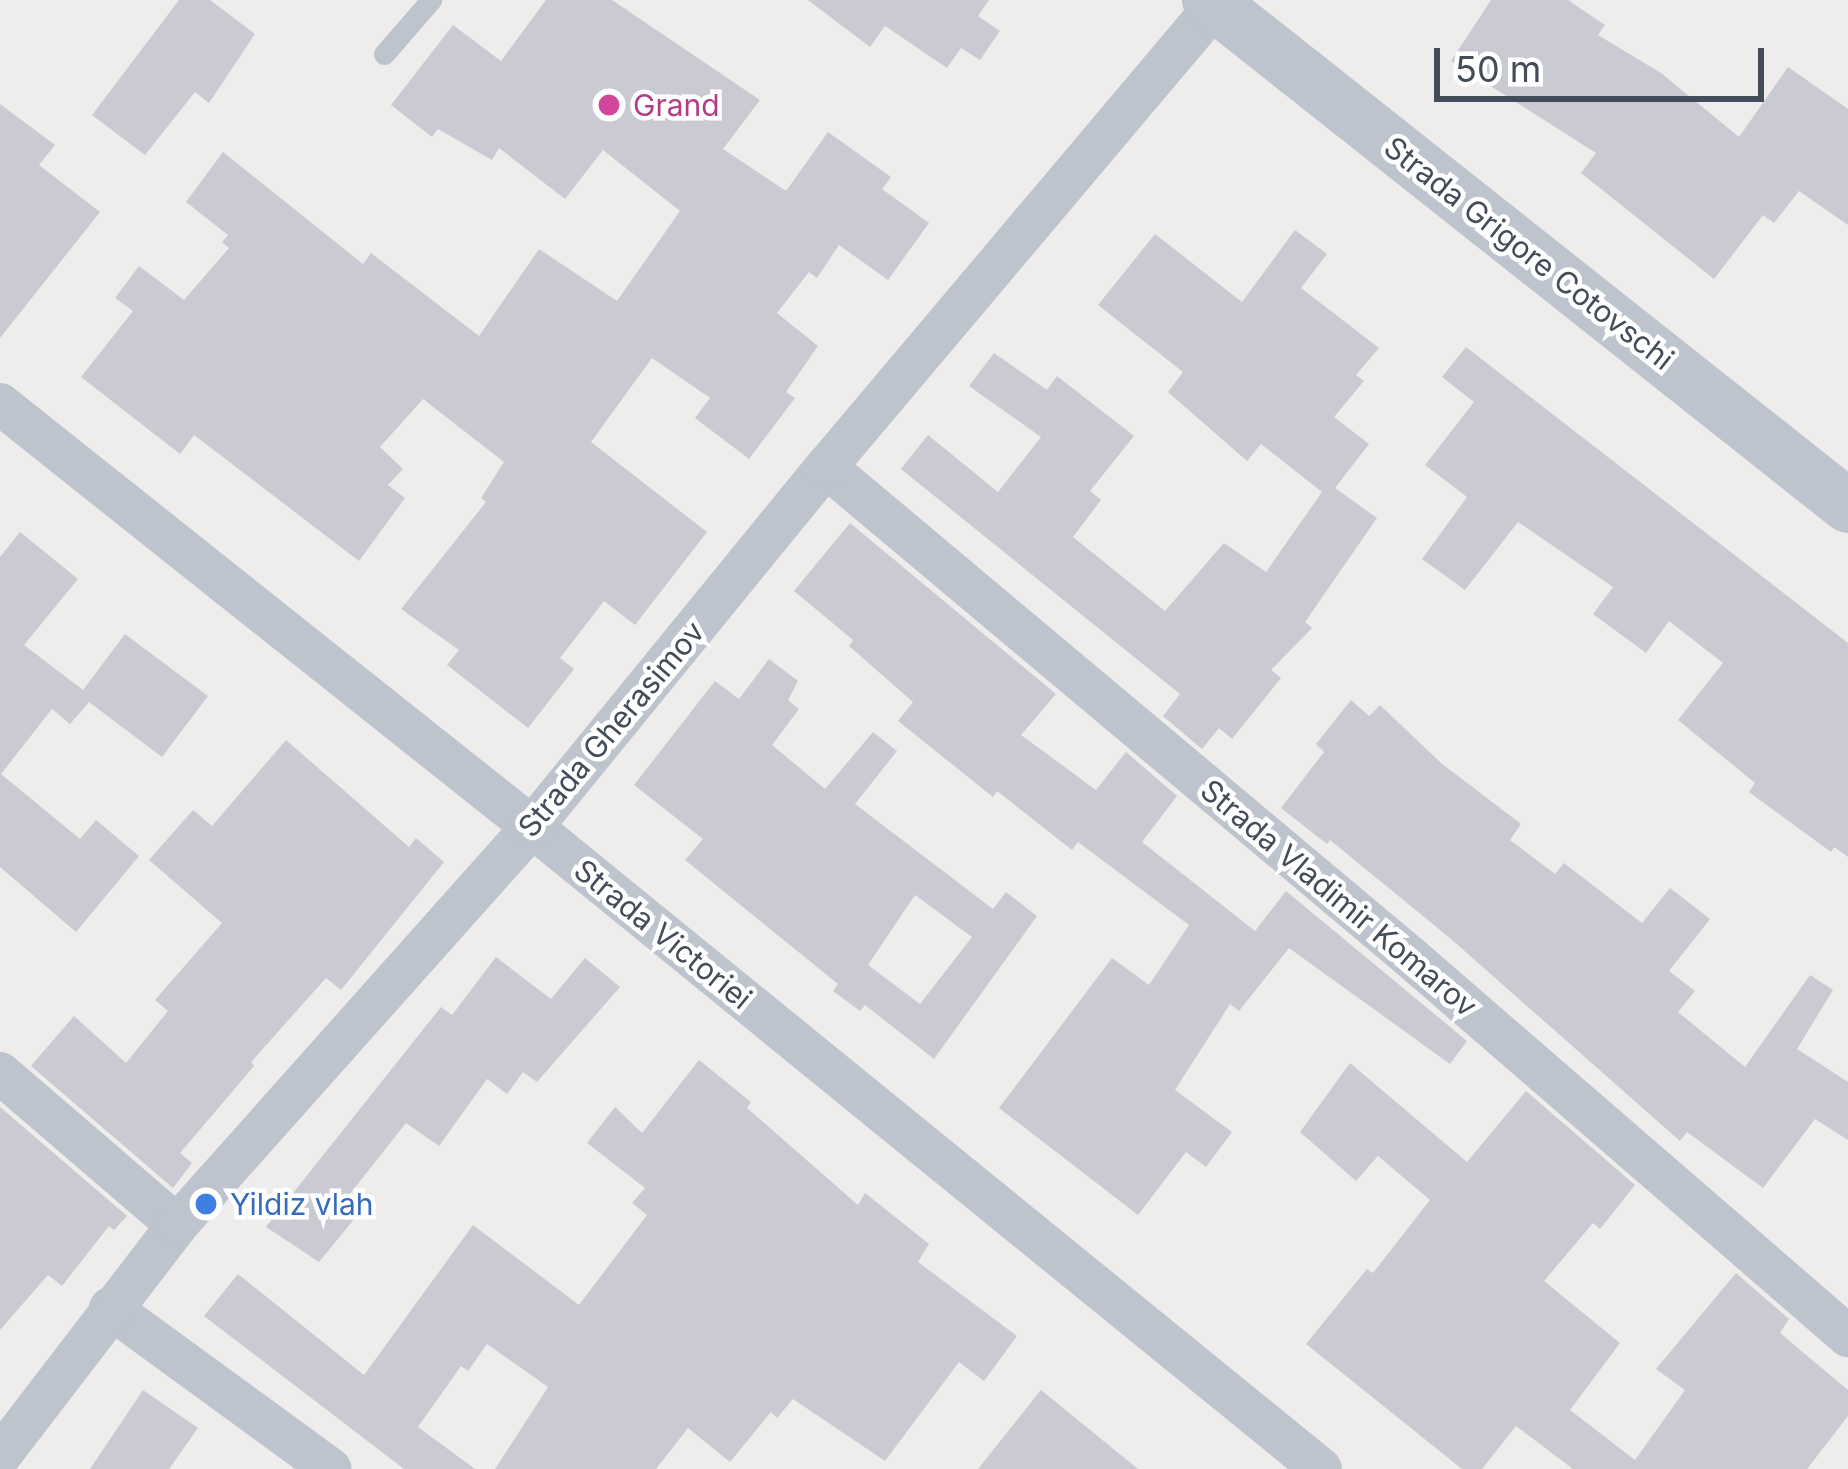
<!DOCTYPE html>
<html>
<head>
<meta charset="utf-8">
<style>
  body { margin:0 }
  #map { position:relative; width:1848px; height:1469px; overflow:hidden; background:#efecec; font-family:Inter,sans-serif }
  div>[style] { position:absolute }
  .building>* { inset:0; background:#c9cad2 }
  .service>* { height:21px; margin:-10.5px; padding:0 10.5px; transform-origin:10.5px; border-radius:10.5px; background:#bdc4ce }
  .minor>* { height:42px; margin:-21px; padding:0 21px; transform-origin:21px; border-radius:21px; background:#bdc4ce }
  .tertiary>* { height:54px; margin:-27px; padding:0 27px; transform-origin:27px; border-radius:27px; background:#bdc4ce }
  .dots>* { width:33px; height:33px; translate:-50% -50%; box-sizing:border-box; border:6px solid #fff; border-radius:50% }
  span { translate:-50% -50%; white-space:nowrap; text-align:center; line-height:1.15; -webkit-text-stroke:9px #fff; paint-order:stroke }
  .hotel-label { font-size:30px; color:#b23c85 }
  .left { translate:0 -50%; text-align:left }
  .street-label { font-size:30px; color:#454c59 }
  .shop-label { font-size:30px; color:#366cbe }
  .scale { position:absolute; left:1434px; top:48px; width:330px; height:54px; box-sizing:border-box; border:6px solid #454c59; border-top:0; padding-left:15px; font-size:36px; line-height:42px; white-space:nowrap; color:#454c59; -webkit-text-stroke:9px #fff; paint-order:stroke }
</style>
</head>
<body>
<div id="map">
  <div class="building">
    <i style="clip-path:polygon(179px 0,210px 0,255px 34px,209px 103px,195px 92px,145px 155px,92px 115px)"></i>
    <i style="clip-path:polygon(546px 0,612px 0,760px 100px,723px 149px,786px 191px,828px 132px,891px 177px,882px 189px,929px 223px,888px 280px,839px 245px,817px 278px,809px 272px,777px 313px,818px 346px,786px 392px,795px 398px,749px 459px,695px 418px,710px 398px,652px 358px,591px 442px,707px 532px,635px 625px,604px 601px,560px 658px,574px 669px,528px 728px,447px 665px,459px 650px,401px 609px,486px 502px,481px 498px,504px 462px,423px 399px,380px 447px,403px 469px,388px 485px,405px 498px,359px 561px,194px 435px,180px 454px,81px 377px,133px 311px,115px 298px,139px 266px,184px 300px,229px 248px,222px 242px,228px 235px,186px 202px,223px 152px,363px 264px,371px 253px,479px 336px,539px 249px,617px 301px,680px 211px,603px 150px,565px 199px,499px 148px,492px 160px,438px 129px,432px 137px,391px 105px,453px 25px,501px 61px)"></i>
    <i style="clip-path:polygon(808px 0,989px 0,978px 16px,1000px 31px,980px 60px,961px 48px,947px 68px,885px 26px,870px 47px)"></i>
    <i style="clip-path:polygon(1491px 0,1568px 0,1605px 25px,1598px 35px,1661px 73px,1739px 137px,1788px 67px,1848px 109px,1848px 225px,1799px 191px,1774px 223px,1763px 215px,1714px 279px,1581px 173px,1596px 153px,1451px 61px)"></i>
    <i style="clip-path:polygon(0 104px,55px 145px,39px 165px,100px 212px,0 338px)"></i>
    <i style="clip-path:polygon(1295px 230px,1327px 254px,1301px 288px,1379px 348px,1356px 375px,1364px 381px,1334px 417px,1369px 444px,1335px 488px,1377px 518px,1305px 622px,1312px 628px,1271px 670px,1281px 678px,1232px 739px,1219px 728px,1202px 749px,1163px 716px,1180px 694px,901px 469px,928px 435px,998px 492px,1041px 437px,969px 386px,994px 353px,1047px 390px,1057px 376px,1134px 436px,1090px 491px,1101px 500px,1073px 537px,1165px 611px,1224px 543px,1266px 572px,1322px 492px,1261px 444px,1247px 461px,1168px 392px,1183px 372px,1098px 305px,1155px 234px,1242px 302px)"></i>
    <i style="clip-path:polygon(1466px 347px,1848px 643px,1848px 857px,1834px 847px,1831px 852px,1749px 792px,1755px 783px,1678px 720px,1723px 663px,1669px 621px,1646px 653px,1593px 614px,1613px 587px,1518px 522px,1465px 590px,1422px 559px,1467px 497px,1425px 465px,1474px 402px,1442px 377px)"></i>
    <i style="clip-path:polygon(850px 523px,1056px 694px,1021px 735px,1096px 790px,1126px 752px,1177px 796px,1142px 842px,1255px 931px,1286px 891px,1467px 1041px,1450px 1064px,1289px 948px,1239px 1011px,1230px 1004px,1175px 1090px,1232px 1132px,1206px 1167px,1186px 1152px,1138px 1215px,999px 1108px,1112px 958px,1149px 985px,1189px 925px,1078px 842px,1072px 850px,997px 791px,993px 797px,898px 721px,913px 702px,849px 646px,853px 640px,794px 591px)"></i>
    <i style="clip-path:polygon(20px 532px,78px 579px,24px 645px,83px 690px,125px 634px,208px 696px,162px 757px,89px 702px,70px 724px,52px 709px,1px 774px,80px 839px,96px 820px,139px 856px,76px 932px,0 867px,0 557px)"></i>
    <i style="clip-path:polygon(evenodd,769px 659px,798px 681px,788px 700px,799px 709px,772px 745px,825px 789px,873px 732px,897px 751px,855px 804px,993px 909px,1006px 892px,1037px 916px,934px 1059px,865px 1005px,860px 1011px,833px 991px,838px 984px,685px 860px,703px 839px,634px 785px,715px 681px,739px 699px,769px 659px,915px 895px,972px 937px,920px 1004px,868px 965px,915px 895px)"></i>
    <i style="clip-path:polygon(1351px 700px,1369px 716px,1380px 705px,1441px 763px,1521px 824px,1510px 840px,1555px 874px,1564px 863px,1642px 923px,1670px 888px,1710px 919px,1669px 971px,1695px 991px,1678px 1012px,1745px 1067px,1810px 975px,1833px 990px,1797px 1049px,1848px 1082px,1848px 1140px,1815px 1119px,1763px 1188px,1687px 1132px,1680px 1141px,1451px 939px,1330px 840px,1327px 844px,1281px 808px,1324px 752px,1316px 744px)"></i>
    <i style="clip-path:polygon(286px 740px,409px 847px,416px 838px,444px 862px,341px 990px,326px 978px,251px 1062px,254px 1066px,180px 1153px,192px 1163px,173px 1188px,31px 1066px,74px 1016px,126px 1063px,168px 1011px,155px 1000px,222px 923px,149px 860px,193px 810px,212px 826px)"></i>
    <i style="clip-path:polygon(496px 957px,551px 999px,585px 958px,620px 987px,537px 1082px,523px 1072px,507px 1094px,487px 1079px,439px 1146px,406px 1123px,345px 1200px,360px 1212px,319px 1262px,266px 1227px,441px 1007px,452px 1015px)"></i>
    <i style="clip-path:polygon(699px 1060px,751px 1102px,747px 1108px,858px 1205px,865px 1193px,929px 1244px,918px 1262px,1017px 1336px,984px 1381px,959px 1362px,885px 1461px,793px 1399px,777px 1418px,771px 1412px,730px 1462px,688px 1428px,656px 1469px,495px 1469px,548px 1387px,487px 1344px,468px 1371px,461px 1366px,418px 1427px,475px 1469px,404px 1469px,204px 1316px,238px 1274px,364px 1375px,473px 1225px,579px 1305px,647px 1215px,632px 1203px,645px 1188px,587px 1143px,615px 1107px,642px 1133px)"></i>
    <i style="clip-path:polygon(1350px 1063px,1467px 1162px,1526px 1091px,1635px 1185px,1600px 1229px,1593px 1223px,1544px 1281px,1620px 1343px,1570px 1410px,1635px 1460px,1685px 1390px,1656px 1369px,1736px 1273px,1789px 1319px,1780px 1333px,1848px 1390px,1848px 1416px,1807px 1469px,1573px 1469px,1516px 1426px,1482px 1469px,1462px 1469px,1306px 1344px,1367px 1269px,1373px 1273px,1430px 1200px,1378px 1156px,1356px 1181px,1300px 1132px)"></i>
    <i style="clip-path:polygon(0 1107px,127px 1216px,114px 1230px,109px 1226px,62px 1286px,48px 1275px,0 1330px)"></i>
    <i style="clip-path:polygon(143px 1390px,198px 1428px,169px 1469px,90px 1469px)"></i>
    <i style="clip-path:polygon(1041px 1390px,1138px 1469px,978px 1469px)"></i>
  </div>
  <div class="service">
    <i style="left:384px;top:54px;width:72px;rotate:-49deg"></i>
  </div>
  <div class="minor">
    <i style="left:0;top:404px;width:680px;rotate:38.49deg"></i>
    <i style="left:532px;top:827px;width:1017px;rotate:39.13deg"></i>
    <i style="left:826px;top:467px;width:761px;rotate:39.99deg"></i>
    <i style="left:1409px;top:956px;width:581px;rotate:40.88deg"></i>
    <i style="left:0;top:1073px;width:233px;rotate:40.7deg"></i>
    <i style="left:110px;top:1308px;width:273px;rotate:36.1deg"></i>
    <i style="left:0;top:1456px;width:291px;rotate:-52.5deg"></i>
    <i style="left:177px;top:1225px;width:533px;rotate:-48.27deg"></i>
    <i style="left:532px;top:827px;width:465px;rotate:-50.8deg"></i>
    <i style="left:826px;top:467px;width:611px;rotate:-49.85deg"></i>
  </div>
  <div class="tertiary">
    <i style="left:1209px;top:0;width:815px;rotate:38.37deg"></i>
  </div>
  <div class="dots">
    <i style="left:609px;top:105px;background:#d1479c"></i>
    <i style="left:206px;top:1204px;background:#3f7fe0"></i>
  </div>
  <div class="hotel-label">
    <span class="left" style="left:633px;top:105px">Grand</span>
  </div>
  <div class="street-label">
    <span style="left:1529px;top:253px;rotate:38deg">Strada Grigore Cotovschi</span>
    <span style="left:611px;top:729px;rotate:-50deg">Strada Gherasimov</span>
    <span style="left:1339px;top:898px;rotate:40deg">Strada Vladimir Komarov</span>
    <span style="left:663px;top:934px;rotate:39deg">Strada Victoriei</span>
  </div>
  <div class="shop-label">
    <span class="left" style="left:230px;top:1204px">Yildiz vlah</span>
  </div>
  <div class="scale">50 m</div>
</div>
</body>
</html>
